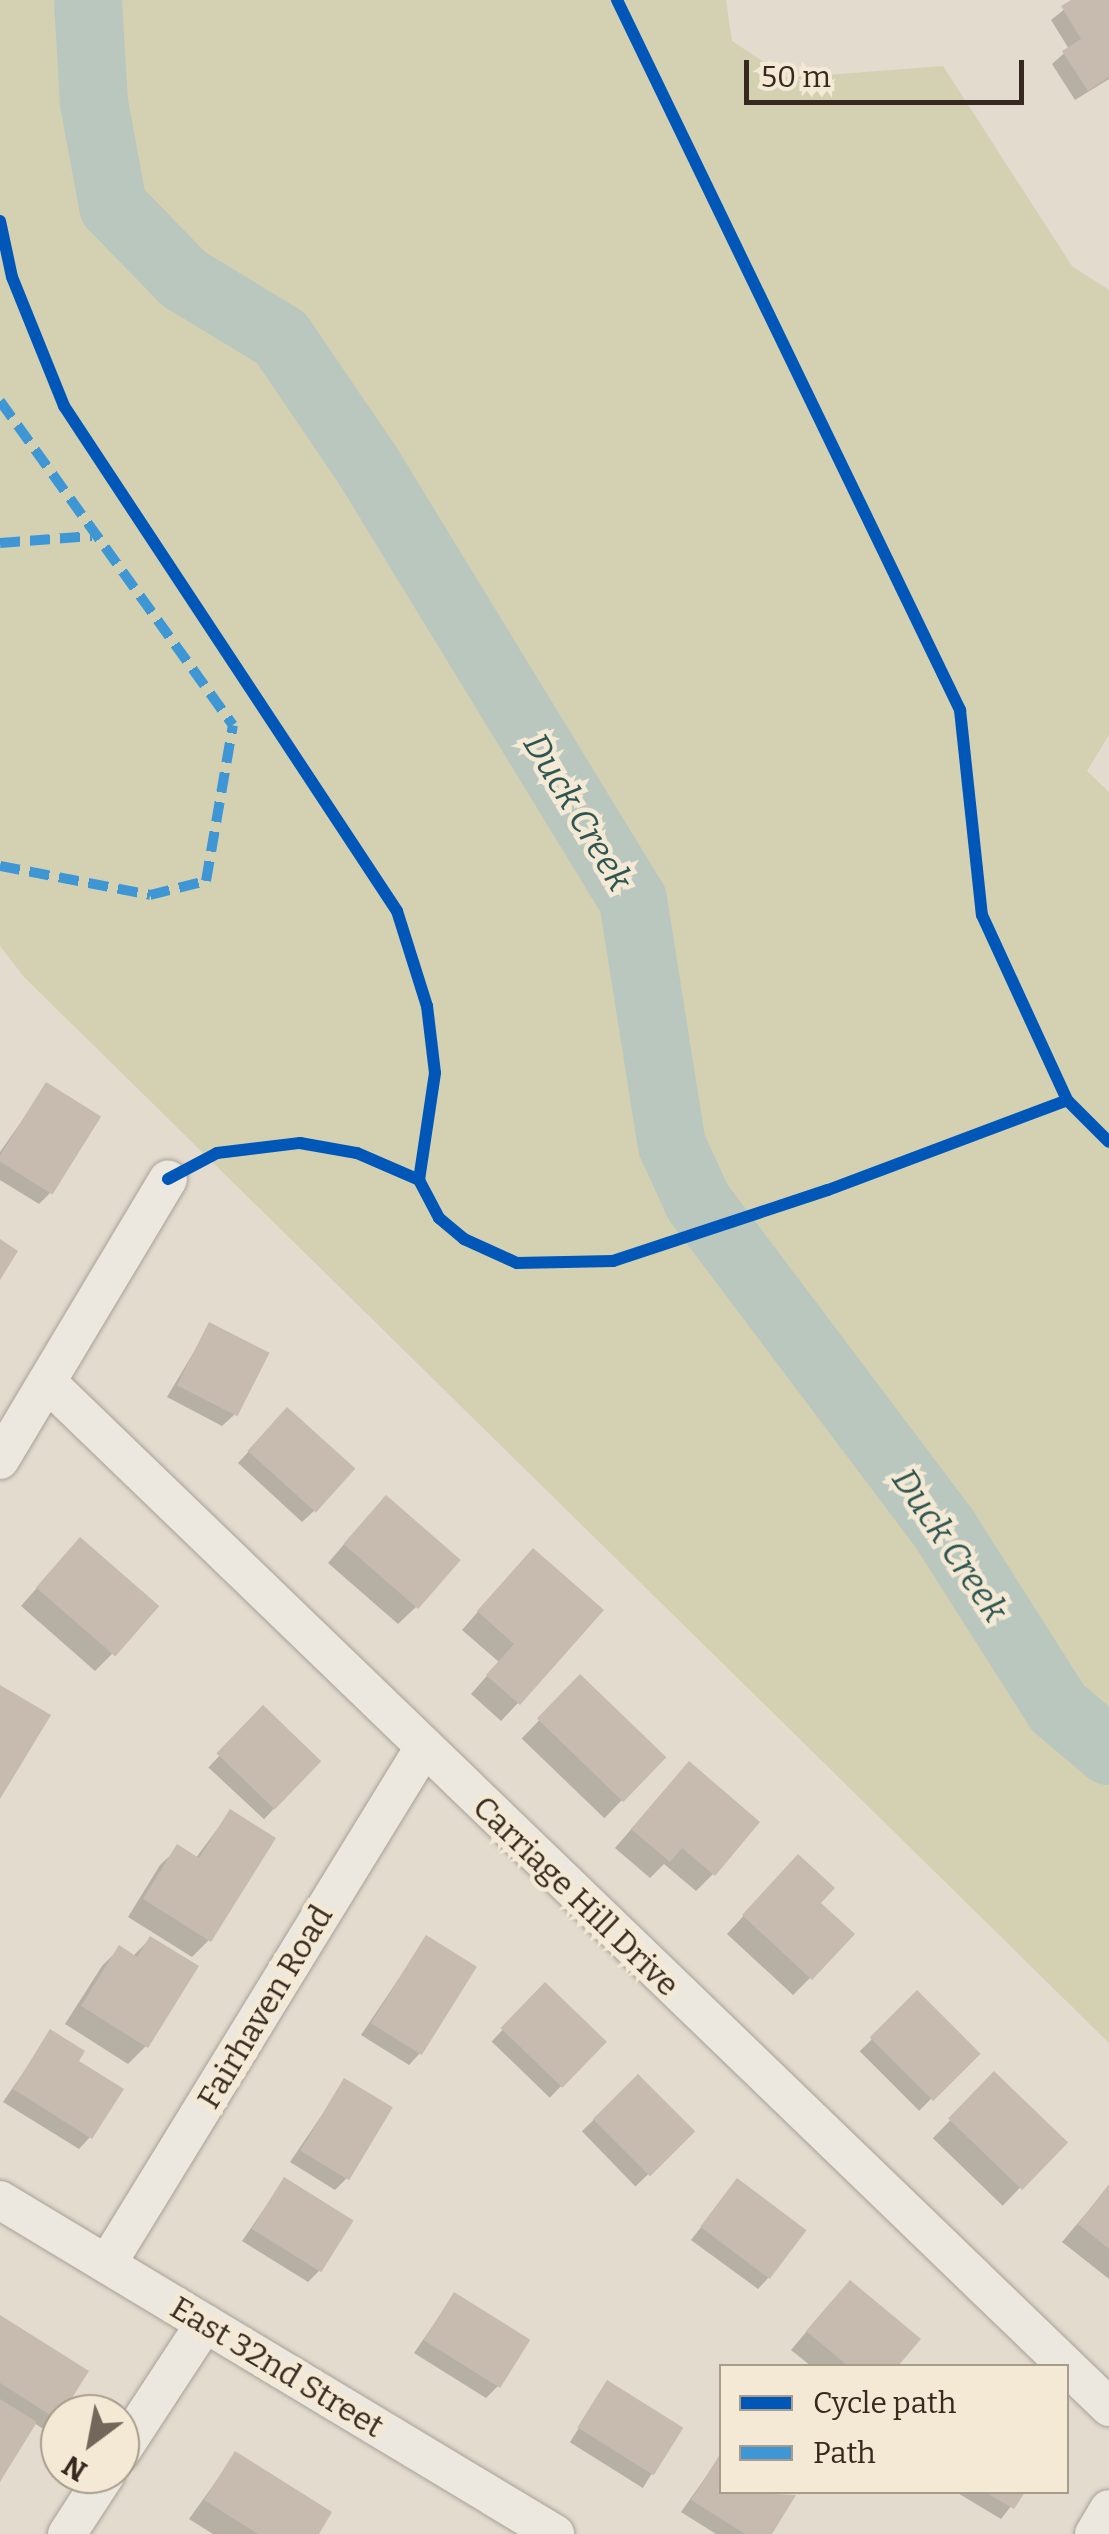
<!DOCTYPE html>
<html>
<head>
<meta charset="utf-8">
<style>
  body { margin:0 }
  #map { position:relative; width:1109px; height:2534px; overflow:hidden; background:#e3dbce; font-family:Bitter,serif }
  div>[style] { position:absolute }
  .green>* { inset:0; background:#d3d1b1 }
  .shadow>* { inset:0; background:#0003; transform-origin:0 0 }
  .river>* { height:68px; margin:-34px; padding:0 34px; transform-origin:34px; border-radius:34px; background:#b9c7be }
  .building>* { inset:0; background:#c7baaf; transform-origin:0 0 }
  .roads { filter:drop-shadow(0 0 2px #a8a197) drop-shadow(0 0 2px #a8a197) }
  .street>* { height:38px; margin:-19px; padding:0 19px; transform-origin:19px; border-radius:19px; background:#ece7df }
  .quiet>* { height:10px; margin-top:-5px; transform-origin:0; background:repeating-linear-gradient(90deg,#3e96d5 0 20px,transparent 0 30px) }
  .cycleway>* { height:12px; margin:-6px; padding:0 6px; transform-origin:6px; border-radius:6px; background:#0057b8 }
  span { translate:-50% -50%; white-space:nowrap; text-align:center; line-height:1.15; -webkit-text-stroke:9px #f3e9d4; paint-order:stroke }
  .street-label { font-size:32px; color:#37291f }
  .water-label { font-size:35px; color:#2f5551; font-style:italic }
  .legend { position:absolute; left:719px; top:2364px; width:350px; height:130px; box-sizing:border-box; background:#f3e9d4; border:2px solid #a89c8c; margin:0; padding:12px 18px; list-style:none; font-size:30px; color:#37291f }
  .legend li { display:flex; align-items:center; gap:20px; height:50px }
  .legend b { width:50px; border:2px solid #a89c8c }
  .north { position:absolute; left:40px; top:2394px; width:100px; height:100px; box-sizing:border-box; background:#f3e9d4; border:2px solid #a89c8c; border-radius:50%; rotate:212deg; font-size:28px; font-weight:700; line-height:40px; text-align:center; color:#37291f }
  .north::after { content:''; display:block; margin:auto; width:35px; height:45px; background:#73675c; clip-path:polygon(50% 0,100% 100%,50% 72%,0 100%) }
  .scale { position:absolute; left:744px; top:60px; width:280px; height:45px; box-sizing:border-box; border:5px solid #37291f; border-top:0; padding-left:12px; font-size:30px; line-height:35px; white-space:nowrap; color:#37291f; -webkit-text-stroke:8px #f3e9d4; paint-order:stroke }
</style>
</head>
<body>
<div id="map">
  <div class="green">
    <i style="clip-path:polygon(0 0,726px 0,732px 41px,788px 78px,943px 66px,1072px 266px,1109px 290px,1109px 735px,1087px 771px,1109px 792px,1109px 2043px,24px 977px,0 946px)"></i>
  </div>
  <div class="shadow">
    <i style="clip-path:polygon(1076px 0,1109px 0,1109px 79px,1075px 100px,1052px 64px,1069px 49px,1051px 20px)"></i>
    <i style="clip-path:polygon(47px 1085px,50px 1193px,39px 1204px,0 1180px,0 1152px)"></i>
    <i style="clip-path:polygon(210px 1325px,234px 1415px,222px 1426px,167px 1397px)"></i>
    <i style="clip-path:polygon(276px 1422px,314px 1511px,302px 1522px,238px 1463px)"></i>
    <i style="clip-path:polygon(369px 1515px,416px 1607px,398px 1624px,328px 1563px)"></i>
    <i style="clip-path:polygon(63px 1558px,112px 1654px,95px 1671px,21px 1606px)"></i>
    <i style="clip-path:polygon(516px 1568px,518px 1703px,501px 1721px,471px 1694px,499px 1662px,462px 1630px)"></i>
    <i style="left:580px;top:1678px;width:115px;height:84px;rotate:44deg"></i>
    <i style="left:263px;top:1709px;width:76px;height:80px;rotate:43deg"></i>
    <i style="clip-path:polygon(672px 1782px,713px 1874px,696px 1891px,664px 1864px,650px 1878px,615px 1848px)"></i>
    <i style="clip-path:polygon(230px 1812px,209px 1940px,192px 1957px,128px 1917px,160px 1865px,178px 1848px,195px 1859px)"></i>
    <i style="clip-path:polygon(781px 1875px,818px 1903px,810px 1978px,793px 1995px,727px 1934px)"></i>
    <i style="clip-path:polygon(426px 1938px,420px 2053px,409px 2065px,361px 2035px)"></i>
    <i style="clip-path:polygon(150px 1939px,146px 2046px,128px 2064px,65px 2024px,102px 1966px,119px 1949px,132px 1957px)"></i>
    <i style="left:545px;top:1986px;width:81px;height:77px;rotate:44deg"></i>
    <i style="left:917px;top:1994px;width:84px;height:81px;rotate:45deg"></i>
    <i style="clip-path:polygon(51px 2032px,90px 2137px,79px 2149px,3px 2102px)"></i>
    <i style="left:994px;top:2075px;width:97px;height:88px;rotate:44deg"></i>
    <i style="left:638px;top:2077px;width:77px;height:78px;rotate:46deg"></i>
    <i style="clip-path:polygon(345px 2081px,346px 2179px,335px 2190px,290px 2162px)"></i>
    <i style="clip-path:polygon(284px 2180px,319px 2271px,308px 2282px,242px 2241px)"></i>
    <i style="clip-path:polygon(737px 2181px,769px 2277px,758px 2289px,691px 2240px)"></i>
    <i style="clip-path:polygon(1109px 2186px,1109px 2279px,1062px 2242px)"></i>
    <i style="clip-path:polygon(454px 2295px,498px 2386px,486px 2398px,414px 2353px)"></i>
    <i style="clip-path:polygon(833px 2300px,918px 2340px,895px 2366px,811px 2366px,791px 2350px)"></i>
    <i style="clip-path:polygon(0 2320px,56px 2418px,45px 2430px,34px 2423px,0 2477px)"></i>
    <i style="left:607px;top:2383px;width:86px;height:70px;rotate:32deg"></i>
    <i style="clip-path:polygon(722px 2454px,722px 2492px,792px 2496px,769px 2534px,716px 2534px,681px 2512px)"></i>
    <i style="clip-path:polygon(235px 2455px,316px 2534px,213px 2534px,189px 2519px)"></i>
    <i style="clip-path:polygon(956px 2492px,1022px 2492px,1001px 2519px)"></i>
  </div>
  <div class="river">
    <i style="left:88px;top:0;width:103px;rotate:86.7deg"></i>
    <i style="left:94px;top:103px;width:105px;rotate:79.5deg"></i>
    <i style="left:113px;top:206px;width:102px;rotate:45.8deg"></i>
    <i style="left:184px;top:279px;width:114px;rotate:31.3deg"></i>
    <i style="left:281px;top:338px;width:155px;rotate:55.8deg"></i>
    <i style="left:368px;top:466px;width:509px;rotate:58.59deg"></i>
    <i style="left:633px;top:900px;width:248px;rotate:81deg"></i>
    <i style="left:672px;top:1145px;width:63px;rotate:65.5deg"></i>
    <i style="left:698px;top:1202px;width:411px;rotate:53deg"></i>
    <i style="left:945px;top:1530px;width:211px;rotate:57.6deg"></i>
    <i style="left:1058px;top:1708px;width:67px;rotate:40.1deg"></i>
  </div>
  <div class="building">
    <i style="clip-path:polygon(1071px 0,1109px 0,1109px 77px,1088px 91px,1062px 51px,1081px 39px,1061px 6px)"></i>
    <i style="left:46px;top:1082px;width:65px;height:92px;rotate:32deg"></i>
    <i style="clip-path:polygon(0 1239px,18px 1251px,0 1280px)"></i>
    <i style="left:209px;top:1322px;width:68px;height:71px;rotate:27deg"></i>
    <i style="left:287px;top:1407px;width:92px;height:59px;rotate:42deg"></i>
    <i style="left:386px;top:1495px;width:99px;height:65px;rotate:41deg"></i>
    <i style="left:80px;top:1537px;width:105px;height:67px;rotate:41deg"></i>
    <i style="clip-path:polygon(533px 1548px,604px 1610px,520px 1705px,486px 1675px,514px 1644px,477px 1611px)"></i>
    <i style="left:580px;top:1674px;width:120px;height:62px;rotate:44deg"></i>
    <i style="clip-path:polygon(0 1685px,51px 1715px,0 1799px)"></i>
    <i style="left:263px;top:1705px;width:81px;height:67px;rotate:44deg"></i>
    <i style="clip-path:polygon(689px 1761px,760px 1822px,715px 1876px,682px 1848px,670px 1862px,631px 1829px)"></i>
    <i style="clip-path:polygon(230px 1809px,276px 1838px,211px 1942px,143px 1899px,177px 1844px,199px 1858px)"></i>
    <i style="clip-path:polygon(798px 1854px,835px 1888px,821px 1903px,855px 1934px,812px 1980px,742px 1915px)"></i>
    <i style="left:426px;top:1935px;width:60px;height:104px;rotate:32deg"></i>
    <i style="clip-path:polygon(150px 1936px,199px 1966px,148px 2048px,81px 2006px,119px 1945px,137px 1957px)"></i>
    <i style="left:545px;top:1982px;width:86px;height:64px;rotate:44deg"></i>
    <i style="left:917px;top:1990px;width:90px;height:67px;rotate:45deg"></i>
    <i style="clip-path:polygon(50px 2029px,85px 2051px,79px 2061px,124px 2089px,92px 2139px,13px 2089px)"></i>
    <i style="left:994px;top:2071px;width:103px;height:66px;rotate:44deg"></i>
    <i style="left:638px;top:2074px;width:81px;height:64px;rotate:45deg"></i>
    <i style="left:344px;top:2078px;width:57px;height:85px;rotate:31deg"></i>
    <i style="left:284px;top:2177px;width:82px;height:61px;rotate:32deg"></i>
    <i style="left:737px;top:2178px;width:87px;height:61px;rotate:37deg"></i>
    <i style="clip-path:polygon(1109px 2184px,1109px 2249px,1078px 2224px)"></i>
    <i style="clip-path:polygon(850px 2280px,921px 2339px,898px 2366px,848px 2366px,806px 2331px)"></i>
    <i style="left:454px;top:2292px;width:90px;height:57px;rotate:32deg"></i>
    <i style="clip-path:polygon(0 2315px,89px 2371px,58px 2420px,0 2383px)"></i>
    <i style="left:607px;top:2380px;width:90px;height:56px;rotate:32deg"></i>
    <i style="clip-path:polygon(0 2399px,37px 2422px,0 2482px)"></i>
    <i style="clip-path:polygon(235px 2451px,332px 2512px,319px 2534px,258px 2534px,204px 2500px)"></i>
    <i style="clip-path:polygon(722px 2451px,722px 2492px,796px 2495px,772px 2534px,745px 2534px,691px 2500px)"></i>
    <i style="clip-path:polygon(985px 2492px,1025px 2492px,1014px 2509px)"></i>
  </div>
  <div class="roads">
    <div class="street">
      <i style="left:47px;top:1382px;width:1476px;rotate:43.98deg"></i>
      <i style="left:0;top:1460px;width:327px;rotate:-59.1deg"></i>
      <i style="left:0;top:2200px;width:648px;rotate:31.04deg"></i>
      <i style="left:107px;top:2264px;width:604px;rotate:-58.47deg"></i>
      <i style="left:120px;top:2453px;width:155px;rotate:-56.8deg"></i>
      <i style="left:67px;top:2534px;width:72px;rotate:-57deg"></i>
      <i style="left:1094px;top:2534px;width:29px;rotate:-59deg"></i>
    </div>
  </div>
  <div class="quiet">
    <i style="left:0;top:401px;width:399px;rotate:54.3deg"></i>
    <i style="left:0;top:543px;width:92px;rotate:-4.4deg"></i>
    <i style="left:0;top:866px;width:153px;rotate:10.9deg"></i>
    <i style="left:150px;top:895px;width:58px;rotate:-14deg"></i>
    <i style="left:206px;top:881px;width:158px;rotate:-80.2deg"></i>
  </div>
  <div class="cycleway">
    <i style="left:617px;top:0;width:789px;rotate:64.21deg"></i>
    <i style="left:960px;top:710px;width:206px;rotate:83.9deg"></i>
    <i style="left:982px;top:915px;width:204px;rotate:65.3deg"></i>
    <i style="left:1067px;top:1100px;width:59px;rotate:45deg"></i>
    <i style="left:0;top:221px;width:57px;rotate:77.9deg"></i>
    <i style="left:12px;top:277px;width:139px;rotate:68deg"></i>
    <i style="left:64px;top:406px;width:605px;rotate:56.6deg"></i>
    <i style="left:397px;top:911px;width:100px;rotate:72.5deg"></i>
    <i style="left:427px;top:1006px;width:67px;rotate:83.2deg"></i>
    <i style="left:435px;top:1073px;width:108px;rotate:98.5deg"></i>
    <i style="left:419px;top:1180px;width:43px;rotate:62.2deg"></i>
    <i style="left:439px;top:1218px;width:33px;rotate:40deg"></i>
    <i style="left:464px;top:1239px;width:58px;rotate:24.4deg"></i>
    <i style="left:517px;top:1263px;width:96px;rotate:-1.2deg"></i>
    <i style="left:613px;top:1261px;width:226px;rotate:-18.3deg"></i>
    <i style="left:828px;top:1190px;width:255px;rotate:-20.6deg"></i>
    <i style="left:168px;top:1179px;width:55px;rotate:-28deg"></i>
    <i style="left:217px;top:1153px;width:84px;rotate:-6.9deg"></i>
    <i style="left:300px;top:1143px;width:58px;rotate:10deg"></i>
    <i style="left:357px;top:1153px;width:68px;rotate:23.5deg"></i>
  </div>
  <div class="street-label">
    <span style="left:576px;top:1896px;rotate:44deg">Carriage Hill Drive</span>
    <span style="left:265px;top:2007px;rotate:-59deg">Fairhaven Road</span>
    <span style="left:277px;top:2367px;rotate:31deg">East 32nd Street</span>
  </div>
  <div class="water-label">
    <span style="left:578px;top:812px;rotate:59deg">Duck Creek</span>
    <span style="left:950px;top:1545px;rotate:56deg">Duck Creek</span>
  </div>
  <ul class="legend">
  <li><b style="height:12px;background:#0057b8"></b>Cycle path</li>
  <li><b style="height:12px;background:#3e96d5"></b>Path</li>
  </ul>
  <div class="north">N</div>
  <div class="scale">50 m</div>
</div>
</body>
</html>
